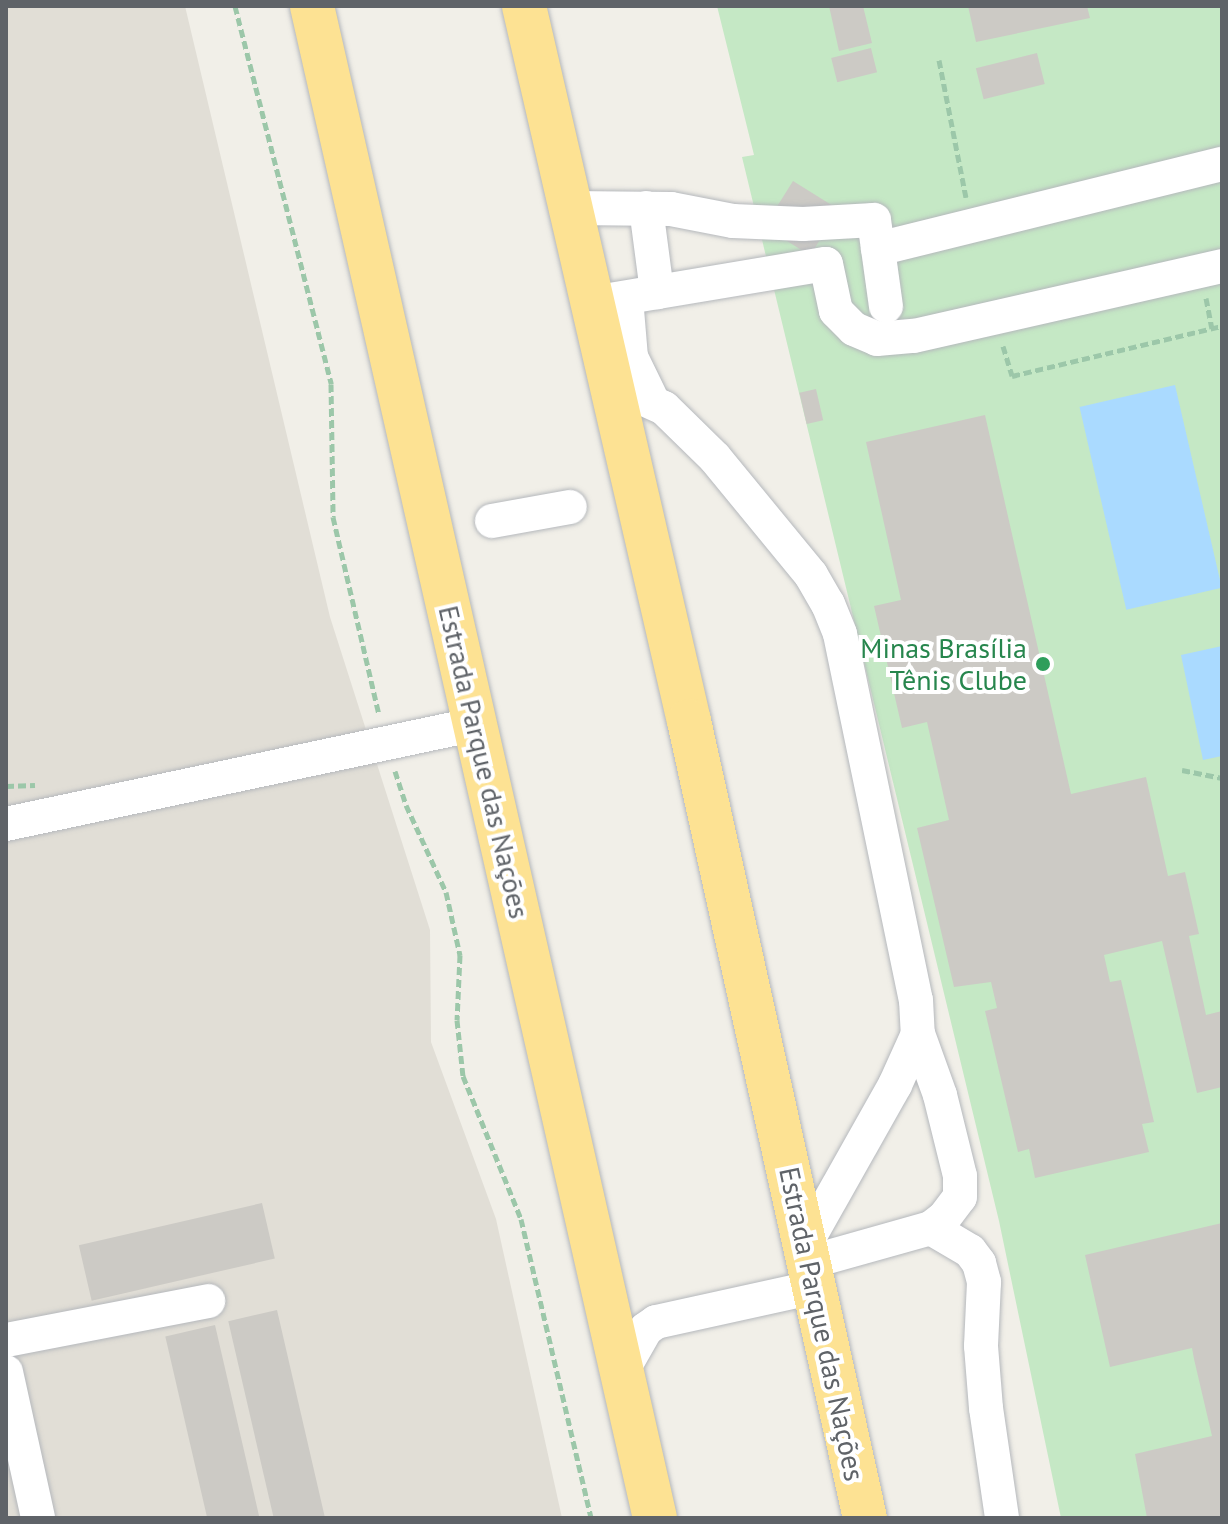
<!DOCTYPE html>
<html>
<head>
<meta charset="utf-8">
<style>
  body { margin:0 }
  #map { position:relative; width:1228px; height:1524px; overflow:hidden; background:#f1efe8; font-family:"PT Sans",sans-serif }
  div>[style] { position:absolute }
  .education>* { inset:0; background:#e1ded6 }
  .green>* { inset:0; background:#c5e8c5 }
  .water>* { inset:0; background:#aadaff; transform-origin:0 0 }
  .building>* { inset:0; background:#cccac5; transform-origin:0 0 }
  .path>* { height:5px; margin-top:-2.5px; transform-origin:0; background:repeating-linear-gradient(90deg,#9cc7a9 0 8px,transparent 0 12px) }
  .roads { filter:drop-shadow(0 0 2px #b5b8bc) drop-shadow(0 0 2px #b5b8bc) }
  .minor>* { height:34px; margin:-17px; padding:0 17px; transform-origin:17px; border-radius:17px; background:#fff }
  .highway>* { height:44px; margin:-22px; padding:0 22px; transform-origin:22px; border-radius:22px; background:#fde293 }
  .dots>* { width:22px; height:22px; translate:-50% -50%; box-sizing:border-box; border:4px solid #fff; border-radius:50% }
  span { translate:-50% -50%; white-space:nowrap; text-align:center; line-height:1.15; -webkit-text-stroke:8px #fff; paint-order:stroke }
  .leisure-label { font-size:28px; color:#27864d }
  .right { translate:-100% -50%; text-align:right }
  .street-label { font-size:28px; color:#5f6368 }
  .frame { position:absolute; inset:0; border:8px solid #5f6368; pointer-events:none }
</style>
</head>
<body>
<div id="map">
  <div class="education">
    <i style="clip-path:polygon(6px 6px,185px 6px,330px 617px,430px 930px,431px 1042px,496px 1219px,562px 1518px,6px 1518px)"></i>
  </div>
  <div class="green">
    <i style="clip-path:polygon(717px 6px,1222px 6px,1222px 1518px,1061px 1518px,999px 1221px,742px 157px,754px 155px)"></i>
  </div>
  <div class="water">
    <i style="left:1175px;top:385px;width:208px;height:98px;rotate:77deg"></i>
    <i style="clip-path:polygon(1222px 646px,1222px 756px,1203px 760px,1181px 655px)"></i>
  </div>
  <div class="building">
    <i style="clip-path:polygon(829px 6px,863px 6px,872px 43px,839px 51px)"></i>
    <i style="clip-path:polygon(968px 6px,1087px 6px,1090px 18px,976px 42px)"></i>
    <i style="left:871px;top:48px;width:25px;height:41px;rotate:76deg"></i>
    <i style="left:1037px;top:53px;width:32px;height:63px;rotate:76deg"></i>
    <i style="left:793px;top:181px;width:54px;height:54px;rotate:32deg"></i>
    <i style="left:816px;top:389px;width:32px;height:17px;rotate:77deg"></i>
    <i style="clip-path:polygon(985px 415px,1071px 794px,1146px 777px,1168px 876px,1185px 872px,1199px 934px,1189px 936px,1206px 1015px,1222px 1011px,1222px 1087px,1197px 1093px,1162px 941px,1104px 955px,1110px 982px,1121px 980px,1154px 1122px,1142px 1124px,1149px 1152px,1035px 1178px,1029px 1149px,1018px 1152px,985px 1011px,997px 1008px,991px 982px,954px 987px,917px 828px,949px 820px,927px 722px,902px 728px,874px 606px,901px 600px,866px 442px)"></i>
    <i style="left:262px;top:1203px;width:57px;height:188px;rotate:77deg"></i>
    <i style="clip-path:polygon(1222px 1223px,1222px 1518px,1147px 1518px,1135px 1454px,1212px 1436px,1194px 1359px,1192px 1348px,1110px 1367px,1085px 1255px)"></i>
    <i style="left:277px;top:1310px;width:213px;height:50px;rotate:77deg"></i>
    <i style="left:215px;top:1325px;width:198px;height:51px;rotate:77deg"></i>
  </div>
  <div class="path">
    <i style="left:235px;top:6px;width:390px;rotate:75.7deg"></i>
    <i style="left:331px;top:384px;width:133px;rotate:89.1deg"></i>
    <i style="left:333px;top:517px;width:203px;rotate:76.9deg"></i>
    <i style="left:939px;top:60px;width:140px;rotate:78.9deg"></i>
    <i style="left:1206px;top:298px;width:31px;rotate:79deg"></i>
    <i style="left:1003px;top:346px;width:31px;rotate:73deg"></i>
    <i style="left:1012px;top:376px;width:216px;rotate:-13.4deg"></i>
    <i style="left:1182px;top:770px;width:41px;rotate:11.3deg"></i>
    <i style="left:395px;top:771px;width:36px;rotate:72deg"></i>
    <i style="left:406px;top:805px;width:96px;rotate:65.3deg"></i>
    <i style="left:446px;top:892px;width:65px;rotate:77.5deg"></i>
    <i style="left:460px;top:955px;width:65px;rotate:92.6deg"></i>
    <i style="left:457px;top:1020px;width:56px;rotate:83.9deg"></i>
    <i style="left:463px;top:1076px;width:154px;rotate:67.9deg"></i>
    <i style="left:521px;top:1219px;width:307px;rotate:76.8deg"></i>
    <i style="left:6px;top:786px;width:29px;rotate:-2deg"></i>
  </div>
  <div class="roads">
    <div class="minor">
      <i style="left:570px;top:208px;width:101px;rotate:0.6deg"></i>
      <i style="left:671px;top:209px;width:63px;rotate:11deg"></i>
      <i style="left:733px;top:221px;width:70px;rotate:2.5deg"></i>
      <i style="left:803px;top:224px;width:71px;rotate:-3.2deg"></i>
      <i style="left:874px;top:220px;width:87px;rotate:82.1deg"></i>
      <i style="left:646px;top:208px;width:85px;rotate:82.5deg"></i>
      <i style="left:878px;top:249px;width:354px;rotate:-13.9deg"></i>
      <i style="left:626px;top:298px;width:59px;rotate:85.2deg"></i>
      <i style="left:631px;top:357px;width:48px;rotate:64deg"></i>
      <i style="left:592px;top:303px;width:237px;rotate:-9.5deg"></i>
      <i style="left:826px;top:264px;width:48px;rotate:78deg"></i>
      <i style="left:836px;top:311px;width:25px;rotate:45deg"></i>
      <i style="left:854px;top:329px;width:25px;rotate:23deg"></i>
      <i style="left:877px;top:339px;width:37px;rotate:-5deg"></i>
      <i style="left:914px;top:336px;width:316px;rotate:-12.8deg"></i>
      <i style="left:611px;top:384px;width:58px;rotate:24.4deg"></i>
      <i style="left:664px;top:408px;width:71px;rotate:44.4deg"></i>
      <i style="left:715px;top:458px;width:151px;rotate:50.6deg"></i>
      <i style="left:811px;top:575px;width:34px;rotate:60deg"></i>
      <i style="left:828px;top:604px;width:32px;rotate:68deg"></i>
      <i style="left:840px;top:634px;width:374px;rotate:78.3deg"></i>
      <i style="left:916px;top:1000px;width:34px;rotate:87deg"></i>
      <i style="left:918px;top:1034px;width:56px;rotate:114.3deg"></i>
      <i style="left:895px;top:1085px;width:181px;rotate:119.4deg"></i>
      <i style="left:492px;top:521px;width:79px;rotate:-10.2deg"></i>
      <i style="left:6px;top:824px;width:480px;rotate:-12deg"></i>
      <i style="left:931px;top:1228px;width:45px;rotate:30.5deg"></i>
      <i style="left:970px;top:1251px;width:15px;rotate:53deg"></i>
      <i style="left:979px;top:1263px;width:20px;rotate:75deg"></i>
      <i style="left:984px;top:1282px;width:64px;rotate:92.7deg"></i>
      <i style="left:981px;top:1346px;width:62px;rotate:85.4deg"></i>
      <i style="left:986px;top:1408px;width:111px;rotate:81.7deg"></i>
      <i style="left:810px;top:1262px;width:126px;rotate:-15.7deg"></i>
      <i style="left:931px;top:1228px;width:16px;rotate:-38deg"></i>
      <i style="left:944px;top:1218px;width:26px;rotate:-53deg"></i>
      <i style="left:960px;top:1197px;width:21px;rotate:-90deg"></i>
      <i style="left:960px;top:1176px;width:83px;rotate:-103.9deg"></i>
      <i style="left:940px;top:1095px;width:65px;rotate:-109.8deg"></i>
      <i style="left:6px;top:1340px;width:206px;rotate:-10.9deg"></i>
      <i style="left:622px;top:1371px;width:48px;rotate:-60.3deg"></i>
      <i style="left:646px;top:1329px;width:12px;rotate:-35deg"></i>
      <i style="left:656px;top:1322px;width:163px;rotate:-12.4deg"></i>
      <i style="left:6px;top:1372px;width:149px;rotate:77.6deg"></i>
    </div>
    <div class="highway">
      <i style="left:312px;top:6px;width:1550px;rotate:77.22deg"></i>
      <i style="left:524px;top:6px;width:734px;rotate:77.01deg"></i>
      <i style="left:689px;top:721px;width:816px;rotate:77.55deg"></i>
    </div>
  </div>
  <div class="dots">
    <i style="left:1043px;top:664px;background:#2e9e5b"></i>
  </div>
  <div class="leisure-label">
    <span class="right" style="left:1027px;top:664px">Minas Brasília<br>Tênis Clube</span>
  </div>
  <div class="street-label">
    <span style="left:484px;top:762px;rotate:77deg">Estrada Parque das Nações</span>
    <span style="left:822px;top:1324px;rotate:78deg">Estrada Parque das Nações</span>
  </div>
  <div class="frame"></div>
</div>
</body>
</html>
